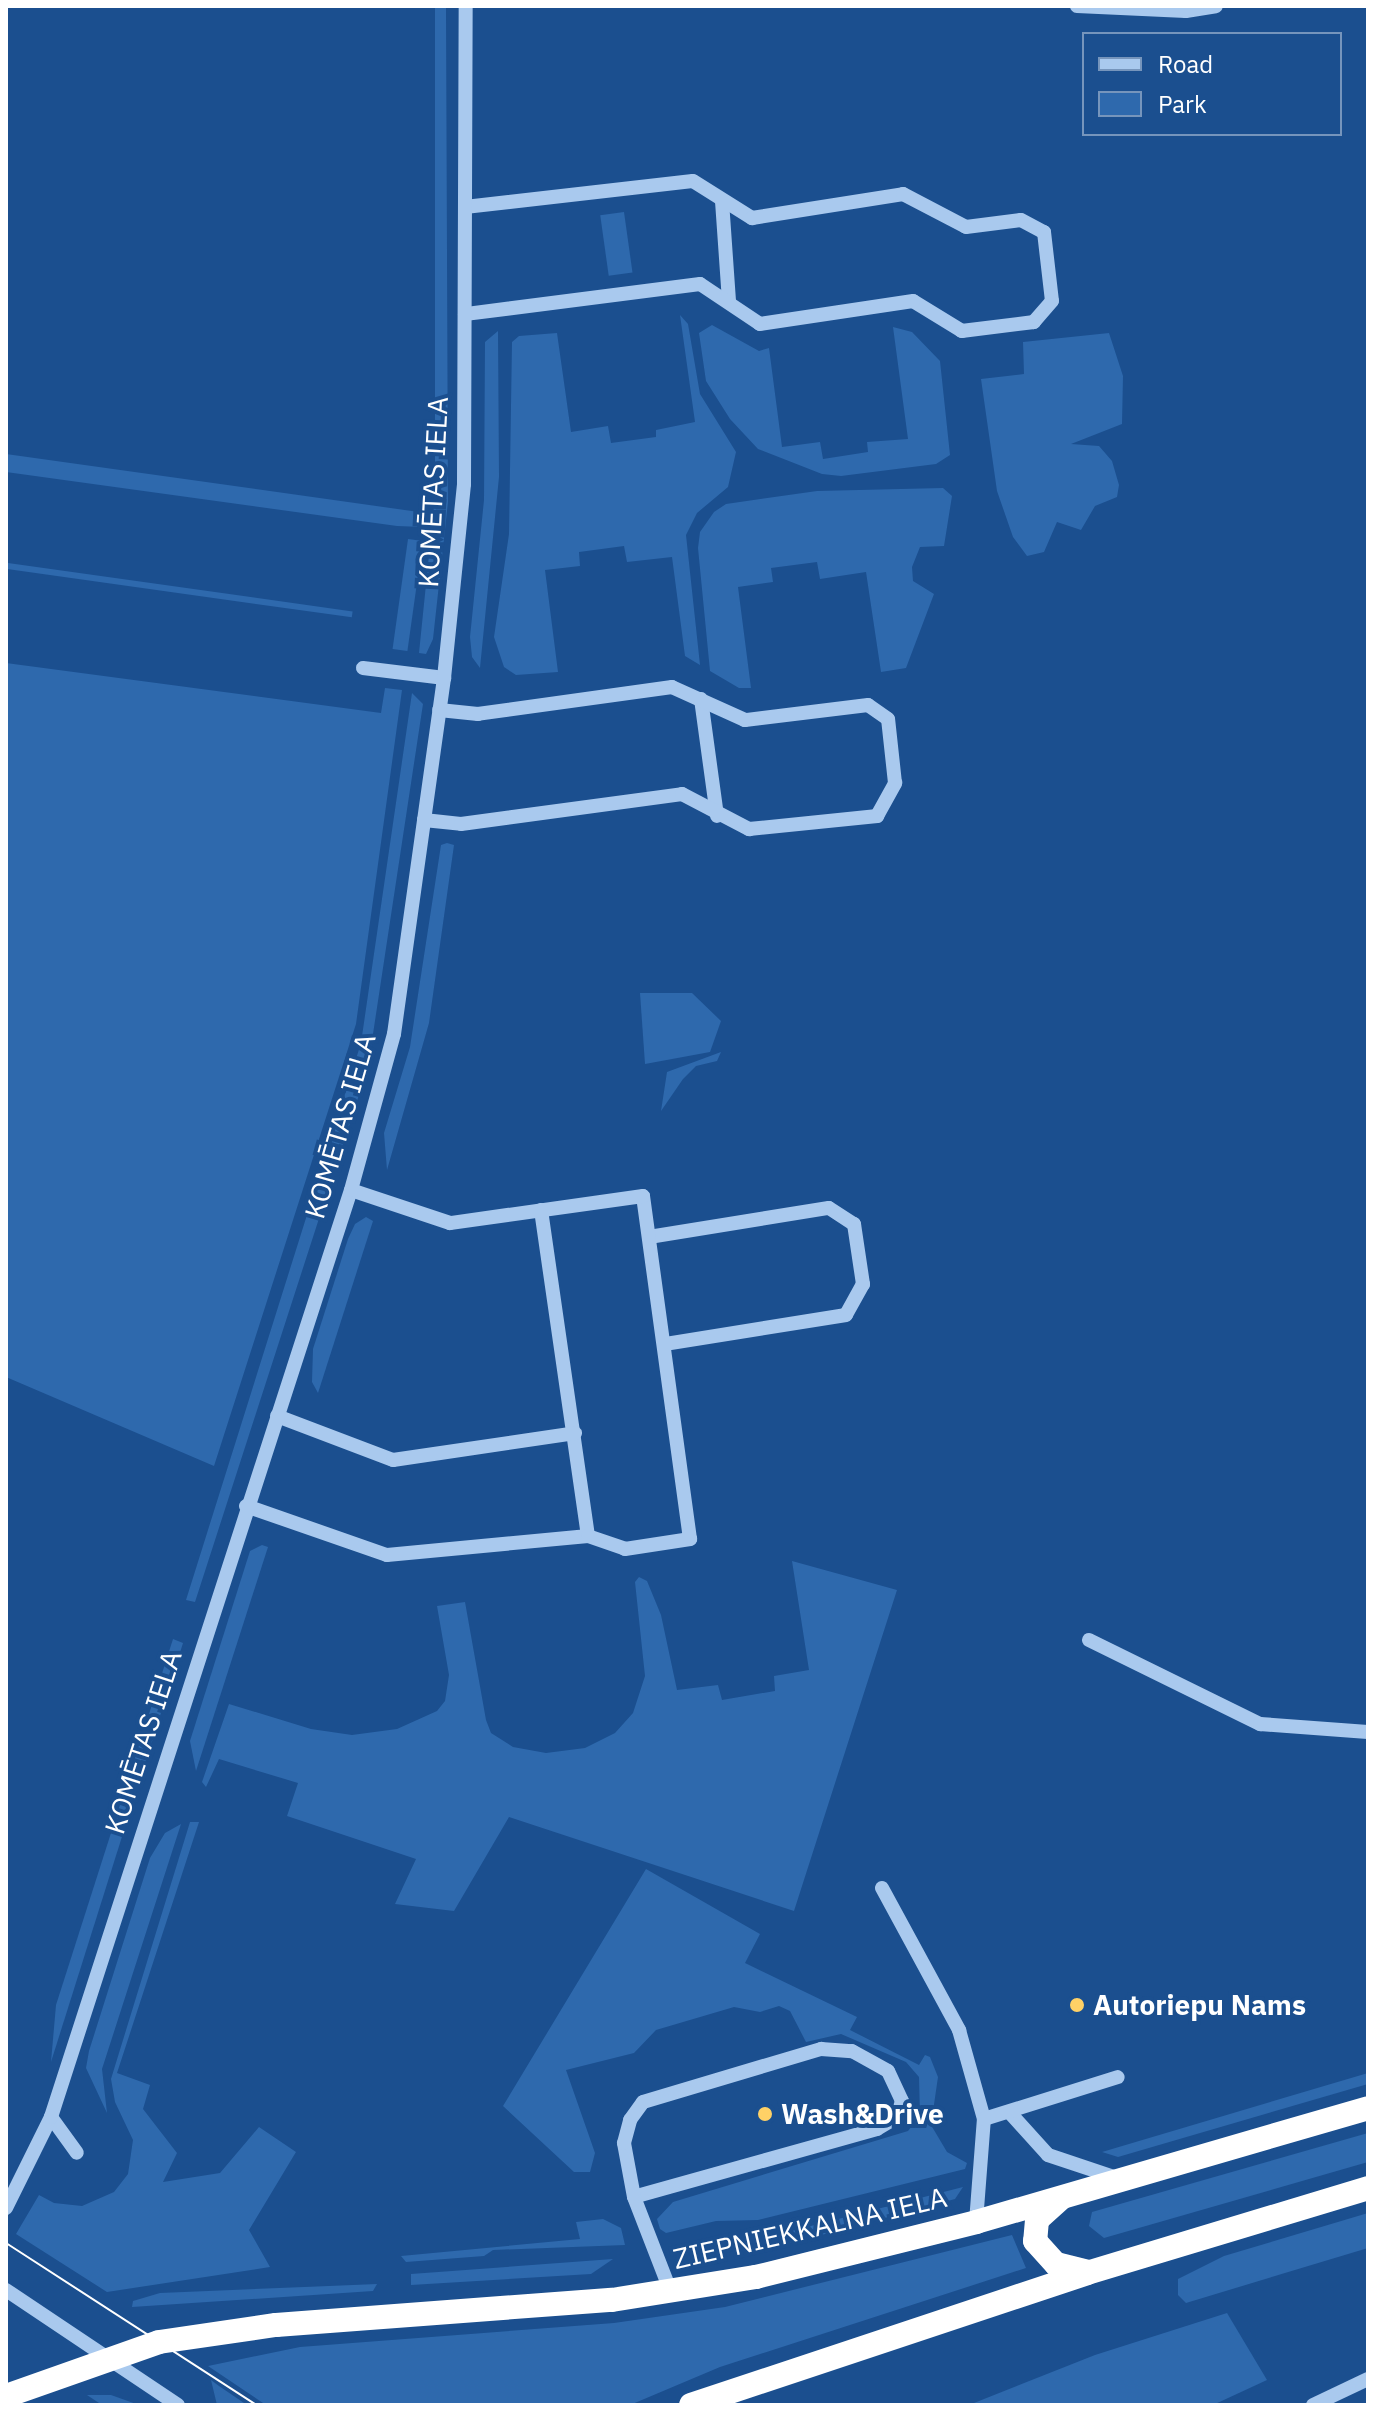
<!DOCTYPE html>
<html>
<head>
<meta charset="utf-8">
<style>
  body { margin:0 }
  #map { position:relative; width:1374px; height:2411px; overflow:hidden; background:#1b4f8f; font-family:"IBM Plex Sans",sans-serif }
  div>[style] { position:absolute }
  .green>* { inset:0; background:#2e69ad; transform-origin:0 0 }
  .minor>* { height:14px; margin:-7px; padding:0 7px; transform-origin:7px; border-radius:7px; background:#a9c9ee }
  .highway>* { height:24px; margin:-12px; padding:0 12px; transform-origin:12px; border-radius:12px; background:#fff }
  .tram>* { height:2px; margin:-1px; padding:0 1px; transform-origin:1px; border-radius:1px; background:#fff }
  .dots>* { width:22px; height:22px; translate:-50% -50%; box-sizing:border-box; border:4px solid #1b4f8f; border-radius:50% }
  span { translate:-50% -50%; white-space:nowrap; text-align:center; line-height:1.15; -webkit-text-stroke:8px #1b4f8f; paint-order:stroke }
  .street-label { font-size:28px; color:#fff }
  .poi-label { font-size:28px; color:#fff; font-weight:700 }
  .left { translate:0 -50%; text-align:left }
  .frame { position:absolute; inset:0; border:8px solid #fff; pointer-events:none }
  .legend { position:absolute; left:1082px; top:32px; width:260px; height:104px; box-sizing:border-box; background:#1b4f8f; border:2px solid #7695bc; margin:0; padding:10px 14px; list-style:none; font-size:24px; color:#fff }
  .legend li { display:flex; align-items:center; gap:16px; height:40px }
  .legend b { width:40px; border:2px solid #7695bc }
</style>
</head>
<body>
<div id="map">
  <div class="green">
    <i style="clip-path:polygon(435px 6px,446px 8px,448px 502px,433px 639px,426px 654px,419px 653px,435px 496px)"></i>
    <i style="left:624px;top:212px;width:61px;height:24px;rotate:82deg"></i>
    <i style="clip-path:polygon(680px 315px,688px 324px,700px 394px,736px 452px,728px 487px,697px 513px,686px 535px,700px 665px,685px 656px,672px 557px,627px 562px,624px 546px,579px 552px,580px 566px,545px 570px,558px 672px,516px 675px,504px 667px,494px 637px,509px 534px,512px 342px,519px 336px,557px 333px,571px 432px,608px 426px,611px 443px,656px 437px,656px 430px,695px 422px)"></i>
    <i style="clip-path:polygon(712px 325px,759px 351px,769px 348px,782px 447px,820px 442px,823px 459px,868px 452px,867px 442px,908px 439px,893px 327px,912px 332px,940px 361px,950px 455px,936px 464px,841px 476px,822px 474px,758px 449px,730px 419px,706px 381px,699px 333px)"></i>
    <i style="clip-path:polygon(498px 331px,499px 477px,480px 668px,472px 657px,470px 637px,484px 500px,485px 342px)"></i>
    <i style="clip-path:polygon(1109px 333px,1123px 376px,1122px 424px,1071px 444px,1099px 446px,1112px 461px,1119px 485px,1117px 497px,1095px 506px,1081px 530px,1057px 522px,1044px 552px,1027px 556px,1013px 537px,997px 491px,981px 379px,1024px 374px,1023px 342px)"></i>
    <i style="clip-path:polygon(6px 454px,426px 513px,423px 527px,397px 526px,6px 472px)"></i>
    <i style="clip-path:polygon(943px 488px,952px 496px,944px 546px,920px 547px,912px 567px,913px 581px,934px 594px,906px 668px,881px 672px,866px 572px,820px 579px,817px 562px,771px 568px,773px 582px,738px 587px,751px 688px,739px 688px,710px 671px,698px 548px,700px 532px,714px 512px,726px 504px,817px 491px)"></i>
    <i style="left:408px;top:539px;width:15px;height:111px;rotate:8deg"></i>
    <i style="left:8px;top:563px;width:348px;height:6px;rotate:8deg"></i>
    <i style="clip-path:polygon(6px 663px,381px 713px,385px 688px,402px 690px,356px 1024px,214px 1466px,6px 1377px)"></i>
    <i style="clip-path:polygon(412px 693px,423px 704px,368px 1067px,195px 1602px,186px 1600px,361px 1043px)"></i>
    <i style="clip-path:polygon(447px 843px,454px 845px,429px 1023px,387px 1170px,384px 1133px,410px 1047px,441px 845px)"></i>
    <i style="clip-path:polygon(640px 993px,692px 993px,721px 1021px,710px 1052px,645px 1064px)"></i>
    <i style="clip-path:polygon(721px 1052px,717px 1061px,696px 1066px,683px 1079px,661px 1111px,667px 1072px)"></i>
    <i style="clip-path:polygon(366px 1217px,373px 1221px,318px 1393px,312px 1382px,313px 1349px,348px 1239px,355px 1224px)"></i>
    <i style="clip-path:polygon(262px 1545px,268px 1547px,196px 1771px,190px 1741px,250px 1551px)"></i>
    <i style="clip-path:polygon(792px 1561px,897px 1590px,794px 1911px,509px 1817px,454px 1911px,395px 1904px,416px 1859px,287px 1816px,298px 1783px,219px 1759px,206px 1787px,202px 1782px,229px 1704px,311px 1729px,352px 1735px,397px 1729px,437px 1711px,445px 1701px,449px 1675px,437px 1606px,465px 1602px,486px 1720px,491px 1733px,513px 1747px,546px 1753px,585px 1748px,615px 1733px,633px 1713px,645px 1676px,635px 1582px,639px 1577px,647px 1581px,661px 1615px,677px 1690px,718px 1685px,722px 1700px,775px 1691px,774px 1676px,809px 1670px)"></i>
    <i style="clip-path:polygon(173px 1639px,183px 1643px,51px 2062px,56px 2005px)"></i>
    <i style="clip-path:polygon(190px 1822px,199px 1822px,117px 2073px,150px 2085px,143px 2109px,177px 2153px,163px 2182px,220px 2173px,259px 2127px,296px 2152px,249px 2230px,270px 2267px,107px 2292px,16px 2234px,39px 2195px,54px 2203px,82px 2206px,114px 2192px,128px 2174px,133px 2140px,115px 2102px,111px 2079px)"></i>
    <i style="clip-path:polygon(181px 1824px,102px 2069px,107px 2113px,86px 2068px,89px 2051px,150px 1858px,165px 1833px)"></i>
    <i style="clip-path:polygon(646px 1869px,760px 1934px,745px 1963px,857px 2017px,850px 2030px,919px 2065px,925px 2055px,930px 2057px,938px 2077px,931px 2125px,947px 2152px,967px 2163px,965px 2169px,758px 2220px,716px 2221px,666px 2233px,660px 2229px,657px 2219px,673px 2202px,908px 2131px,920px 2115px,919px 2077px,906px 2062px,841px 2034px,806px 2042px,790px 2011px,779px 2006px,760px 2012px,734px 2007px,656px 2030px,634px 2053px,566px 2070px,595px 2153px,590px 2172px,574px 2172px,503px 2106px)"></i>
    <i style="clip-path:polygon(1368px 2073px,1368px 2084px,1118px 2157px,1102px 2152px)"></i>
    <i style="clip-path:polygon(1368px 2133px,1368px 2162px,1104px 2238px,1089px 2226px,1092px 2212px)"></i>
    <i style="clip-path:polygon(963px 2187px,955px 2199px,829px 2233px,789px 2243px,768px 2237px)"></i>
    <i style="clip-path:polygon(1368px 2213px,1368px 2248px,1186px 2303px,1178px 2295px,1178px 2279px,1224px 2256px)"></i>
    <i style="clip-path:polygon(603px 2219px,621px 2228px,625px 2245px,493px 2250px,484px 2256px,406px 2262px,401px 2256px,580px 2239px,576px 2222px)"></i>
    <i style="clip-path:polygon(1012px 2235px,1026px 2268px,720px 2367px,630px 2405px,266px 2405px,208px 2366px,300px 2347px,614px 2323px,725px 2307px)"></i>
    <i style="clip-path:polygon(613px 2259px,591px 2274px,411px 2285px,411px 2274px)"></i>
    <i style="clip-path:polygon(377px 2284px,373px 2291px,132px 2307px,133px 2301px,160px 2293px)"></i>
    <i style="clip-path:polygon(1227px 2313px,1267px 2380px,1213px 2405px,969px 2405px,1095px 2355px)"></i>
    <i style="clip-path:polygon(211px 2380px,219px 2386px,247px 2405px,217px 2405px)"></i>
    <i style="clip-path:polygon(87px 2395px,111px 2395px,139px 2405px,102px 2405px)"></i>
  </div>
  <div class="minor">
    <i style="left:1077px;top:6px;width:109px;rotate:2.6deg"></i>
    <i style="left:1186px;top:11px;width:30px;rotate:-9deg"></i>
    <i style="left:722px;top:201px;width:100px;rotate:86deg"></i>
    <i style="left:465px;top:207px;width:229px;rotate:-6.5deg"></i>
    <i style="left:693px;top:181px;width:70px;rotate:32.1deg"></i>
    <i style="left:752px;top:218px;width:153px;rotate:-9deg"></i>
    <i style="left:903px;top:194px;width:71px;rotate:27.6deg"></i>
    <i style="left:966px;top:227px;width:55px;rotate:-7.3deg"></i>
    <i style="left:1021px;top:220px;width:26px;rotate:28deg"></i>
    <i style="left:1044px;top:232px;width:69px;rotate:83.4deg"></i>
    <i style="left:1052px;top:301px;width:28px;rotate:131deg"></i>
    <i style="left:1034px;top:322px;width:73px;rotate:172.9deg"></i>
    <i style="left:962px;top:331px;width:57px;rotate:-148.5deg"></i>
    <i style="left:913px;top:301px;width:155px;rotate:171.5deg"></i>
    <i style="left:760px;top:324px;width:72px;rotate:-146.3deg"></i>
    <i style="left:700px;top:284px;width:237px;rotate:172.7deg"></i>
    <i style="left:363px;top:668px;width:82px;rotate:7deg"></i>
    <i style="left:701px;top:699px;width:118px;rotate:82.2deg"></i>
    <i style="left:424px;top:820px;width:37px;rotate:6deg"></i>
    <i style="left:461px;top:824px;width:223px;rotate:-7.7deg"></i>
    <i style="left:682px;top:794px;width:76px;rotate:27.6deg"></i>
    <i style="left:749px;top:829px;width:129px;rotate:-5.8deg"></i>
    <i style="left:877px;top:816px;width:38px;rotate:-61deg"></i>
    <i style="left:895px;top:783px;width:64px;rotate:-96.2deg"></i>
    <i style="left:888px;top:719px;width:24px;rotate:-145deg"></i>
    <i style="left:868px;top:705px;width:124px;rotate:173deg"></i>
    <i style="left:745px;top:720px;width:80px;rotate:-155.7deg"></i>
    <i style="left:672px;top:687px;width:196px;rotate:172.1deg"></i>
    <i style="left:478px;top:714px;width:39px;rotate:-174deg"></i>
    <i style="left:541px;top:1210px;width:329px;rotate:81.8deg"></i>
    <i style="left:649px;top:1237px;width:182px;rotate:-9.2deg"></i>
    <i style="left:829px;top:1208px;width:30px;rotate:33deg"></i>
    <i style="left:854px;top:1224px;width:61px;rotate:81.5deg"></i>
    <i style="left:863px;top:1284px;width:35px;rotate:119deg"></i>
    <i style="left:846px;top:1315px;width:184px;rotate:170.9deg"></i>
    <i style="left:277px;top:1416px;width:124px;rotate:20.8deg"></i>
    <i style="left:393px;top:1460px;width:184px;rotate:-8.4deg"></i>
    <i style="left:246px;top:1506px;width:149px;rotate:19.2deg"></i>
    <i style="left:387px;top:1555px;width:202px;rotate:-5.4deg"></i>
    <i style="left:588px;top:1536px;width:39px;rotate:19deg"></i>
    <i style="left:625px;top:1549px;width:66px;rotate:-8.7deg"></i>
    <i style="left:690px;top:1539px;width:346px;rotate:-97.8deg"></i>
    <i style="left:643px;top:1196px;width:195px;rotate:172deg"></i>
    <i style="left:450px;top:1223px;width:104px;rotate:-161.6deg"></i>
    <i style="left:1089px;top:1640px;width:191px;rotate:26.2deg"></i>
    <i style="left:1260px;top:1724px;width:108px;rotate:4.2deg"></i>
    <i style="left:882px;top:1888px;width:162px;rotate:61.5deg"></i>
    <i style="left:959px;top:2030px;width:92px;rotate:74.3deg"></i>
    <i style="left:821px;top:2049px;width:31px;rotate:4deg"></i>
    <i style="left:852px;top:2051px;width:41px;rotate:29.1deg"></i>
    <i style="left:888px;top:2071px;width:33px;rotate:65deg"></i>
    <i style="left:902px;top:2101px;width:17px;rotate:107deg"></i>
    <i style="left:897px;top:2117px;width:23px;rotate:149deg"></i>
    <i style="left:877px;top:2129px;width:252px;rotate:164.4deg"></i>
    <i style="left:634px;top:2197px;width:55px;rotate:-100.5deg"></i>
    <i style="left:624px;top:2143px;width:24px;rotate:-75deg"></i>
    <i style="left:630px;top:2120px;width:22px;rotate:-54deg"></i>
    <i style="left:643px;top:2102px;width:186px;rotate:-16.6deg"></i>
    <i style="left:1011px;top:2114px;width:55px;rotate:47.9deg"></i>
    <i style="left:1048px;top:2155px;width:73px;rotate:18.4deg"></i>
    <i style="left:51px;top:2117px;width:44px;rotate:54.2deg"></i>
    <i style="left:634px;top:2197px;width:100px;rotate:68.8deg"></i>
    <i style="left:6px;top:2208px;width:102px;rotate:-63.7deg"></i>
    <i style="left:51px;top:2117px;width:974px;rotate:-72.07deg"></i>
    <i style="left:351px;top:1190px;width:162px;rotate:-74.6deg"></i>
    <i style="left:394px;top:1034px;width:359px;rotate:-82deg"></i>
    <i style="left:444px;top:678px;width:195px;rotate:-84.1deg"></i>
    <i style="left:464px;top:484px;width:478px;rotate:-89.8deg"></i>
    <i style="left:976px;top:2222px;width:103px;rotate:-85.6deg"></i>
    <i style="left:984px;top:2119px;width:140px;rotate:-17.4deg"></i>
    <i style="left:6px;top:2290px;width:207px;rotate:33.8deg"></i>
    <i style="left:1313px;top:2405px;width:61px;rotate:-25.3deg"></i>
  </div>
  <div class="highway">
    <i style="left:1060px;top:2199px;width:31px;rotate:138deg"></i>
    <i style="left:1037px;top:2220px;width:21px;rotate:95deg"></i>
    <i style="left:1035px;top:2241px;width:31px;rotate:48deg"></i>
    <i style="left:1056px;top:2264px;width:32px;rotate:14deg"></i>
    <i style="left:6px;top:2396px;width:162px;rotate:-19.4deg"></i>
    <i style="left:159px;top:2342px;width:118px;rotate:-8.3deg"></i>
    <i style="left:276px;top:2325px;width:337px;rotate:-4.3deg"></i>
    <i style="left:612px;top:2300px;width:146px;rotate:-9.1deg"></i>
    <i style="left:756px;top:2277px;width:227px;rotate:-14deg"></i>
    <i style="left:976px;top:2222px;width:408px;rotate:-16.2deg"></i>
    <i style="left:691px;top:2405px;width:417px;rotate:-18.4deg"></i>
    <i style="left:1087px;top:2273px;width:294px;rotate:-16.8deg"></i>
  </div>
  <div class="tram">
    <i style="left:6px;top:2243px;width:298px;rotate:32.9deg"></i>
  </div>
  <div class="dots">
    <i style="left:1077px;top:2005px;background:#ffd166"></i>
    <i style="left:765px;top:2114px;background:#ffd166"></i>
  </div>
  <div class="street-label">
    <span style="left:433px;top:492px;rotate:-87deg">KOMĒTAS IELA</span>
    <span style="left:340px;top:1126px;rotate:-74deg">KOMĒTAS IELA</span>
    <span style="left:143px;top:1742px;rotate:-72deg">KOMĒTAS IELA</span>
    <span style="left:810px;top:2228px;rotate:-13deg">ZIEPNIEKKALNA IELA</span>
  </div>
  <div class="poi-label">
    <span class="left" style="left:1093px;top:2005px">Autoriepu Nams</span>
    <span class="left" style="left:781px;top:2114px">Wash&amp;Drive</span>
  </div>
  <div class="frame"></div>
  <ul class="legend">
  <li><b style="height:10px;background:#a9c9ee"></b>Road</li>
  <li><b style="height:22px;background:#2e69ad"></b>Park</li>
  </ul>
</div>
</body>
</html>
